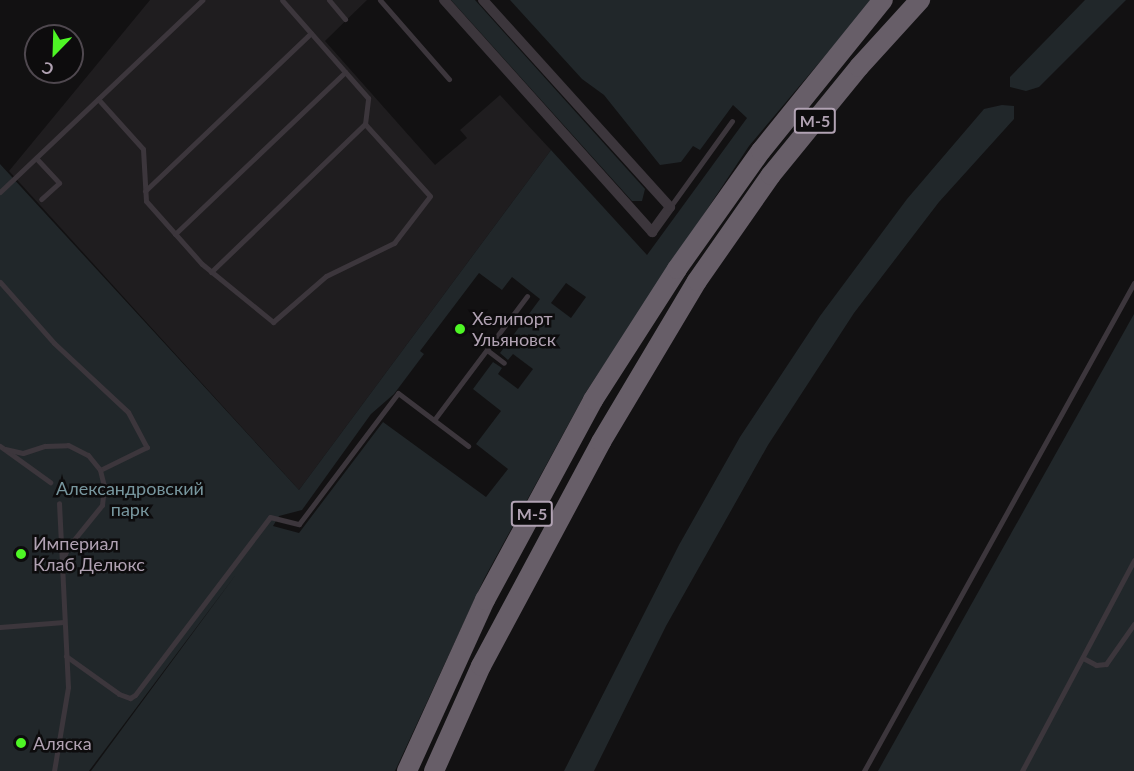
<!DOCTYPE html>
<html>
<head>
<meta charset="utf-8">
<style>
  body { margin:0 }
  #map { position:relative; width:1134px; height:771px; overflow:hidden; background:#121112; font-family:Lato,sans-serif }
  div>[style] { position:absolute }
  .built>* { inset:0; background:#1f1d1f }
  .green>* { inset:0; background:#21272a }
  .lane>* { height:5px; margin:-2.5px; padding:0 2.5px; transform-origin:2.5px; border-radius:2.5px; background:#3c363c }
  .street>* { height:10px; margin:-5px; padding:0 5px; transform-origin:5px; border-radius:5px; background:#3c363c }
  .highway>* { height:20px; margin:-10px; padding:0 10px; transform-origin:10px; border-radius:10px; background:#675e68 }
  .dots>* { width:16px; height:16px; translate:-50% -50%; box-sizing:border-box; border:3px solid #0d0c0d; border-radius:50% }
  span { translate:-50% -50%; white-space:nowrap; text-align:center; line-height:1.15; -webkit-text-stroke:5px #0d0c0d; paint-order:stroke }
  .shield-label span { padding:2px 4px; background:#0d0c0d; border:2px solid; border-radius:4px; -webkit-text-stroke-width:0 }
  .shield-label { font-size:16px; color:#b1a2b3; font-weight:700 }
  .poi-label { font-size:18px; color:#b1a2b3 }
  .left { translate:0 -50%; text-align:left }
  .park-label { font-size:18px; color:#78979f }
  .north { position:absolute; left:24px; top:24px; width:60px; height:60px; box-sizing:border-box; background:#0d0c0d; border:2px solid #4f484f; border-radius:50%; rotate:203deg; font-size:16px; font-weight:700; line-height:24px; text-align:center; color:#b1a2b3 }
  .north::after { content:''; display:block; margin:auto; width:21px; height:27px; background:#4ef625; clip-path:polygon(50% 0,100% 100%,50% 72%,0 100%) }
</style>
</head>
<body>
<div id="map">
  <div class="built">
    <i style="clip-path:polygon(150px 0,367px 0,325px 41px,435px 165px,467px 138px,460px 130px,500px 95px,551px 150px,299px 490px,9px 171px)"></i>
  </div>
  <div class="green">
    <i style="clip-path:polygon(451px 0,475px 0,645px 189px,642px 201px,632px 201px)"></i>
    <i style="clip-path:polygon(evenodd,510px 0,872px 0,749px 146px,586px 392px,484px 579px,395px 771px,91px 771px,237px 573px,89px 771px,0 771px,0 164px,299px 490px,551px 150px,647px 255px,747px 118px,733px 105px,700px 150px,693px 146px,681px 162px,660px 165px,604px 95px,582px 79px,510px 0,479px 273px,502px 290px,512px 277px,540px 299px,500px 353px,508px 360px,513px 354px,533px 369px,518px 389px,498px 374px,502px 368px,493px 362px,473px 389px,501px 411px,476px 444px,508px 469px,486px 497px,383px 422px,299px 533px,273px 526px,279px 516px,302px 510px,371px 414px,394px 394px,424px 354px,420px 351px,479px 273px,510px 0,566px 283px,586px 297px,571px 318px,551px 303px,566px 283px)"></i>
    <i style="clip-path:polygon(1085px 0,1126px 0,1039px 87px,1026px 91px,1010px 87px,1010px 77px)"></i>
    <i style="clip-path:polygon(1002px 105px,1014px 106px,1014px 119px,939px 202px,854px 313px,768px 445px,666px 626px,594px 771px,564px 771px,679px 545px,740px 437px,820px 316px,907px 199px,984px 109px)"></i>
    <i style="clip-path:polygon(1134px 314px,1134px 771px,878px 771px)"></i>
  </div>
  <div class="lane">
    <i style="left:329px;top:0;width:25px;rotate:50deg"></i>
    <i style="left:380px;top:0;width:105px;rotate:48.9deg"></i>
    <i style="left:98px;top:99px;width:67px;rotate:48deg"></i>
    <i style="left:143px;top:149px;width:52px;rotate:86.7deg"></i>
    <i style="left:146px;top:201px;width:84px;rotate:48.4deg"></i>
    <i style="left:202px;top:264px;width:92px;rotate:39.2deg"></i>
    <i style="left:273px;top:322px;width:70px;rotate:-41deg"></i>
    <i style="left:326px;top:276px;width:76px;rotate:-25.9deg"></i>
    <i style="left:394px;top:243px;width:59px;rotate:-52.5deg"></i>
    <i style="left:430px;top:196px;width:97px;rotate:-132.1deg"></i>
    <i style="left:365px;top:124px;width:26px;rotate:-83deg"></i>
    <i style="left:368px;top:98px;width:130px;rotate:-131.3deg"></i>
    <i style="left:36px;top:158px;width:34px;rotate:47deg"></i>
    <i style="left:59px;top:183px;width:24px;rotate:138deg"></i>
    <i style="left:145px;top:191px;width:229px;rotate:-43.6deg"></i>
    <i style="left:0;top:192px;width:279px;rotate:-43.5deg"></i>
    <i style="left:670px;top:207px;width:106px;rotate:-54.2deg"></i>
    <i style="left:175px;top:234px;width:235px;rotate:-43.6deg"></i>
    <i style="left:211px;top:272px;width:214px;rotate:-43.9deg"></i>
    <i style="left:0;top:282px;width:81px;rotate:48.5deg"></i>
    <i style="left:54px;top:343px;width:101px;rotate:43deg"></i>
    <i style="left:128px;top:412px;width:40px;rotate:62deg"></i>
    <i style="left:147px;top:447px;width:52px;rotate:153.9deg"></i>
    <i style="left:487px;top:350px;width:21px;rotate:37deg"></i>
    <i style="left:434px;top:420px;width:155px;rotate:-53.1deg"></i>
    <i style="left:0;top:446px;width:62px;rotate:35.8deg"></i>
    <i style="left:5px;top:449px;width:18px;rotate:13deg"></i>
    <i style="left:23px;top:453px;width:23px;rotate:-18deg"></i>
    <i style="left:45px;top:446px;width:23px;rotate:-2deg"></i>
    <i style="left:68px;top:445px;width:22px;rotate:27deg"></i>
    <i style="left:88px;top:455px;width:19px;rotate:51deg"></i>
    <i style="left:100px;top:470px;width:16px;rotate:76deg"></i>
    <i style="left:104px;top:486px;width:19px;rotate:96deg"></i>
    <i style="left:102px;top:505px;width:54px;rotate:129deg"></i>
    <i style="left:68px;top:547px;width:15px;rotate:113deg"></i>
    <i style="left:0;top:627px;width:64px;rotate:-4.5deg"></i>
    <i style="left:66px;top:656px;width:65px;rotate:35.6deg"></i>
    <i style="left:119px;top:694px;width:12px;rotate:20deg"></i>
    <i style="left:130px;top:698px;width:6px;rotate:-31deg"></i>
    <i style="left:135px;top:695px;width:223px;rotate:-52.8deg"></i>
    <i style="left:270px;top:517px;width:30px;rotate:14deg"></i>
    <i style="left:299px;top:524px;width:164px;rotate:-52.9deg"></i>
    <i style="left:398px;top:393px;width:88px;rotate:37.1deg"></i>
    <i style="left:1083px;top:658px;width:15px;rotate:28deg"></i>
    <i style="left:1096px;top:665px;width:10px;rotate:-6deg"></i>
    <i style="left:1106px;top:664px;width:49px;rotate:-55deg"></i>
    <i style="left:54px;top:771px;width:85px;rotate:-80.5deg"></i>
    <i style="left:68px;top:687px;width:184px;rotate:-92.8deg"></i>
    <i style="left:864px;top:771px;width:558px;rotate:-61.05deg"></i>
    <i style="left:1022px;top:771px;width:239px;rotate:-62deg"></i>
  </div>
  <div class="street">
    <i style="left:444px;top:0;width:312px;rotate:48.1deg"></i>
    <i style="left:652px;top:232px;width:31px;rotate:-54deg"></i>
    <i style="left:670px;top:207px;width:279px;rotate:-132.1deg"></i>
  </div>
  <div class="highway">
    <i style="left:407px;top:771px;width:188px;rotate:-65.5deg"></i>
    <i style="left:485px;top:600px;width:227px;rotate:-61.6deg"></i>
    <i style="left:593px;top:400px;width:156px;rotate:-57.3deg"></i>
    <i style="left:677px;top:269px;width:145px;rotate:-54.6deg"></i>
    <i style="left:761px;top:151px;width:194px;rotate:-51.1deg"></i>
    <i style="left:434px;top:771px;width:115px;rotate:-65.9deg"></i>
    <i style="left:481px;top:666px;width:254px;rotate:-61.8deg"></i>
    <i style="left:601px;top:442px;width:187px;rotate:-59.2deg"></i>
    <i style="left:697px;top:281px;width:129px;rotate:-55.1deg"></i>
    <i style="left:771px;top:175px;width:139px;rotate:-50.8deg"></i>
    <i style="left:859px;top:67px;width:91px;rotate:-47.7deg"></i>
  </div>
  <div class="dots">
    <i style="left:460px;top:329px;background:#4ef625"></i>
    <i style="left:21px;top:554px;background:#4ef625"></i>
    <i style="left:21px;top:743px;background:#4ef625"></i>
  </div>
  <div class="shield-label">
    <span style="left:815px;top:121px">М-5</span>
    <span style="left:532px;top:514px">М-5</span>
  </div>
  <div class="poi-label">
    <span class="left" style="left:472px;top:329px">Хелипорт<br>Ульяновск</span>
    <span class="left" style="left:33px;top:554px">Империал<br>Клаб Делюкс</span>
    <span class="left" style="left:33px;top:743px">Аляска</span>
  </div>
  <div class="park-label">
    <span style="left:130px;top:499px">Александровский<br>парк</span>
  </div>
  <div class="north">С</div>
</div>
</body>
</html>
